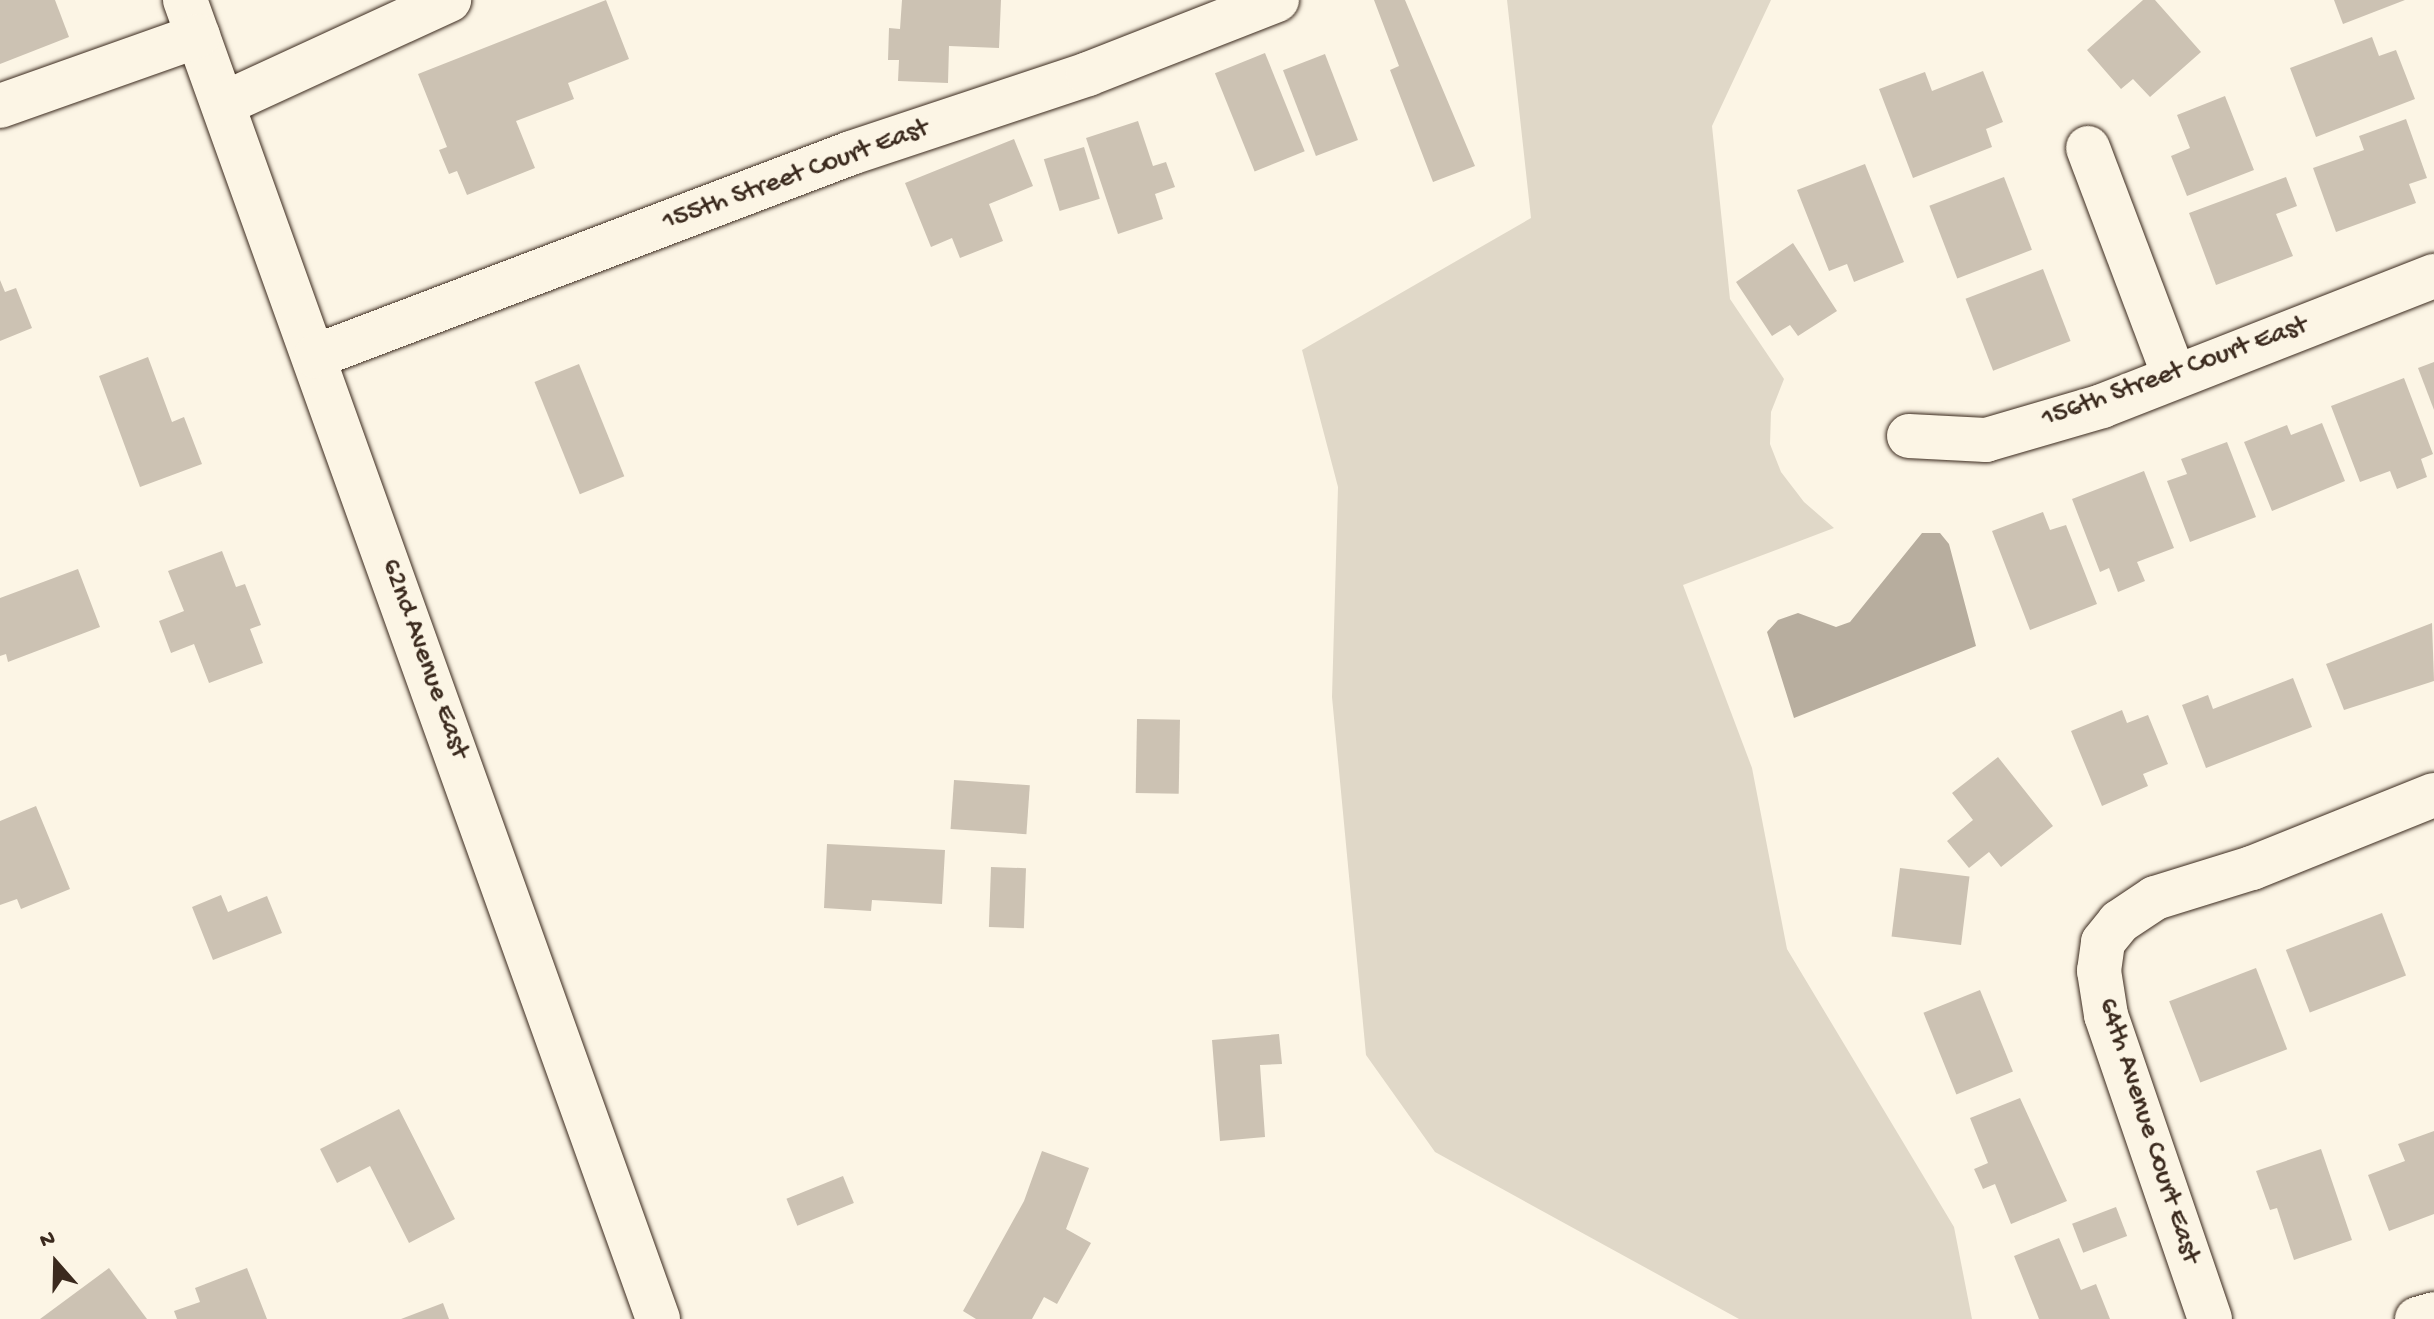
<!DOCTYPE html>
<html>
<head>
<meta charset="utf-8">
<style>
  body { margin:0 }
  #map { position:relative; width:2434px; height:1319px; overflow:hidden; background:#fcf5e5; font-family:"Gochi Hand",sans-serif }
  div>[style] { position:absolute }
  .green>* { inset:0; background:#e0d8c8 }
  .water>* { inset:0; background:#b7ad9e }
  .building>* { inset:0; background:#ccc2b3; transform-origin:0 0 }
  .roads { filter:drop-shadow(0 0 2px #3b2a1e) drop-shadow(0 0 2px #3b2a1e) }
  .minor>* { height:44px; margin:-22px; padding:0 22px; transform-origin:22px; border-radius:22px; background:#fcf5e5 }
  span { translate:-50% -50%; white-space:nowrap; text-align:center; line-height:1.15; -webkit-text-stroke:8px #fcf5e5; paint-order:stroke }
  .street-label { font-size:28px; color:#3b2a1e }
  .north { position:absolute; left:16px; top:1223px; width:80px; height:80px; -webkit-text-stroke:6px #fcf5e5; paint-order:stroke; rotate:340deg; font-size:22px; font-weight:700; line-height:32px; text-align:center; color:#3b2a1e }
  .north::after { content:''; display:block; margin:auto; width:28px; height:36px; background:#3b2a1e; clip-path:polygon(50% 0,100% 100%,50% 72%,0 100%) }
</style>
</head>
<body>
<div id="map">
  <div class="green">
    <i style="clip-path:polygon(1507px 0,1771px 0,1712px 126px,1730px 299px,1784px 379px,1771px 412px,1770px 444px,1781px 472px,1804px 502px,1834px 528px,1683px 585px,1752px 768px,1787px 949px,1954px 1227px,1972px 1319px,1739px 1319px,1435px 1152px,1366px 1055px,1332px 697px,1338px 487px,1302px 350px,1531px 218px)"></i>
  </div>
  <div class="water">
    <i style="clip-path:polygon(1922px 533px,1940px 533px,1949px 544px,1976px 646px,1794px 718px,1767px 632px,1778px 620px,1798px 613px,1836px 627px,1850px 622px)"></i>
  </div>
  <div class="building">
    <i style="clip-path:polygon(0 0,55px 0,69px 37px,0 64px)"></i>
    <i style="clip-path:polygon(606px 0,629px 59px,568px 83px,574px 99px,516px 121px,535px 168px,467px 195px,457px 171px,449px 174px,439px 150px,447px 147px,418px 74px)"></i>
    <i style="clip-path:polygon(902px 0,1001px 0,999px 48px,949px 46px,948px 83px,898px 81px,899px 60px,888px 60px,889px 28px,900px 29px)"></i>
    <i style="clip-path:polygon(1374px 0,1405px 0,1475px 166px,1433px 182px,1390px 70px,1399px 66px)"></i>
    <i style="clip-path:polygon(2143px 0,2155px 0,2201px 52px,2150px 97px,2133px 79px,2121px 89px,2087px 50px)"></i>
    <i style="clip-path:polygon(2334px 0,2405px 0,2343px 24px)"></i>
    <i style="clip-path:polygon(2372px 37px,2379px 56px,2396px 50px,2415px 99px,2316px 137px,2290px 68px)"></i>
    <i style="left:1265px;top:53px;width:106px;height:54px;rotate:68deg"></i>
    <i style="left:1325px;top:54px;width:92px;height:45px;rotate:69deg"></i>
    <i style="clip-path:polygon(1983px 71px,2003px 122px,1986px 129px,1992px 147px,1913px 178px,1879px 89px,1925px 72px,1932px 91px)"></i>
    <i style="clip-path:polygon(2225px 96px,2254px 170px,2187px 196px,2171px 156px,2190px 148px,2177px 115px)"></i>
    <i style="clip-path:polygon(2406px 119px,2427px 178px,2409px 184px,2416px 203px,2336px 232px,2313px 168px,2364px 150px,2359px 136px)"></i>
    <i style="clip-path:polygon(1138px 121px,1153px 166px,1166px 162px,1175px 187px,1155px 194px,1163px 219px,1118px 234px,1086px 138px)"></i>
    <i style="clip-path:polygon(1014px 139px,1033px 186px,989px 204px,1003px 241px,960px 258px,952px 238px,931px 247px,905px 183px)"></i>
    <i style="left:1084px;top:147px;width:54px;height:42px;rotate:73deg"></i>
    <i style="clip-path:polygon(1865px 164px,1904px 262px,1854px 282px,1847px 264px,1829px 271px,1797px 190px)"></i>
    <i style="left:2004px;top:177px;width:78px;height:80px;rotate:69deg"></i>
    <i style="clip-path:polygon(2286px 177px,2297px 206px,2276px 214px,2293px 256px,2216px 285px,2189px 213px)"></i>
    <i style="clip-path:polygon(1793px 243px,1837px 311px,1798px 336px,1790px 325px,1772px 336px,1736px 282px)"></i>
    <i style="left:2043px;top:269px;width:77px;height:83px;rotate:69deg"></i>
    <i style="clip-path:polygon(0 280px,5px 292px,16px 288px,32px 328px,0 341px)"></i>
    <i style="clip-path:polygon(148px 357px,172px 422px,184px 417px,202px 464px,140px 487px,99px 376px)"></i>
    <i style="clip-path:polygon(2434px 362px,2434px 410px,2418px 368px)"></i>
    <i style="left:579px;top:364px;width:121px;height:48px;rotate:68deg"></i>
    <i style="clip-path:polygon(2404px 378px,2433px 454px,2421px 459px,2427px 477px,2397px 489px,2390px 471px,2360px 482px,2331px 406px)"></i>
    <i style="clip-path:polygon(2322px 423px,2345px 481px,2272px 511px,2244px 442px,2287px 425px,2291px 435px)"></i>
    <i style="clip-path:polygon(2227px 442px,2256px 517px,2190px 542px,2167px 481px,2187px 474px,2181px 459px)"></i>
    <i style="clip-path:polygon(2144px 471px,2174px 548px,2137px 562px,2145px 581px,2118px 592px,2109px 568px,2100px 572px,2072px 499px)"></i>
    <i style="clip-path:polygon(2043px 512px,2050px 530px,2066px 525px,2097px 604px,2030px 630px,1992px 531px)"></i>
    <i style="clip-path:polygon(222px 551px,236px 587px,245px 584px,261px 625px,250px 629px,263px 663px,209px 683px,194px 644px,171px 653px,159px 621px,184px 611px,168px 571px)"></i>
    <i style="clip-path:polygon(78px 569px,100px 627px,8px 662px,6px 654px,0 656px,0 598px)"></i>
    <i style="clip-path:polygon(2432px 623px,2434px 681px,2344px 710px,2326px 664px)"></i>
    <i style="clip-path:polygon(2293px 678px,2312px 727px,2206px 768px,2182px 705px,2208px 695px,2213px 709px)"></i>
    <i style="clip-path:polygon(2122px 710px,2127px 723px,2148px 715px,2168px 764px,2143px 774px,2148px 786px,2102px 806px,2071px 731px)"></i>
    <i style="left:1137px;top:719px;width:43px;height:74px;rotate:1deg"></i>
    <i style="clip-path:polygon(1998px 757px,2053px 826px,2001px 867px,1989px 852px,1969px 868px,1947px 841px,1973px 820px,1952px 793px)"></i>
    <i style="left:954px;top:780px;width:76px;height:49px;rotate:4deg"></i>
    <i style="clip-path:polygon(36px 806px,70px 889px,21px 909px,17px 899px,0 905px,0 821px)"></i>
    <i style="clip-path:polygon(827px 844px,945px 850px,942px 904px,872px 900px,871px 911px,824px 908px)"></i>
    <i style="left:991px;top:867px;width:35px;height:60px;rotate:2deg"></i>
    <i style="left:1900px;top:868px;width:70px;height:69px;rotate:7deg"></i>
    <i style="clip-path:polygon(221px 895px,228px 912px,267px 896px,282px 933px,213px 960px,192px 907px)"></i>
    <i style="left:2382px;top:913px;width:67px;height:103px;rotate:69deg"></i>
    <i style="left:2256px;top:968px;width:87px;height:93px;rotate:69deg"></i>
    <i style="left:1980px;top:990px;width:88px;height:61px;rotate:68deg"></i>
    <i style="clip-path:polygon(1279px 1034px,1282px 1064px,1260px 1065px,1265px 1137px,1220px 1141px,1212px 1040px)"></i>
    <i style="clip-path:polygon(2020px 1098px,2067px 1201px,2011px 1224px,1995px 1184px,1983px 1189px,1974px 1169px,1988px 1163px,1970px 1118px)"></i>
    <i style="clip-path:polygon(399px 1109px,455px 1219px,409px 1243px,370px 1166px,337px 1183px,320px 1149px)"></i>
    <i style="clip-path:polygon(2434px 1131px,2434px 1214px,2389px 1231px,2368px 1175px,2405px 1161px,2398px 1144px)"></i>
    <i style="clip-path:polygon(2321px 1149px,2352px 1240px,2294px 1260px,2277px 1208px,2270px 1210px,2256px 1171px)"></i>
    <i style="clip-path:polygon(1042px 1151px,1089px 1168px,1066px 1229px,1091px 1243px,1057px 1304px,1044px 1297px,1032px 1319px,976px 1319px,963px 1311px,1024px 1201px)"></i>
    <i style="left:843px;top:1176px;width:29px;height:61px;rotate:68deg"></i>
    <i style="left:2116px;top:1207px;width:31px;height:47px;rotate:69deg"></i>
    <i style="clip-path:polygon(2059px 1238px,2081px 1290px,2096px 1284px,2110px 1319px,2039px 1319px,2014px 1256px)"></i>
    <i style="clip-path:polygon(109px 1268px,147px 1319px,40px 1319px)"></i>
    <i style="clip-path:polygon(247px 1268px,267px 1319px,177px 1319px,174px 1311px,200px 1302px,195px 1288px)"></i>
    <i style="clip-path:polygon(443px 1303px,449px 1319px,401px 1319px)"></i>
  </div>
  <div class="roads">
    <div class="minor">
      <i style="left:185px;top:0;width:1401px;rotate:70.27deg"></i>
      <i style="left:223px;top:104px;width:249px;rotate:-24.7deg"></i>
      <i style="left:0;top:106px;width:210px;rotate:-19.5deg"></i>
      <i style="left:2088px;top:148px;width:243px;rotate:69.3deg"></i>
      <i style="left:316px;top:356px;width:572px;rotate:-20.78deg"></i>
      <i style="left:851px;top:153px;width:250px;rotate:-18.4deg"></i>
      <i style="left:1088px;top:74px;width:203px;rotate:-21.4deg"></i>
      <i style="left:1909px;top:436px;width:77px;rotate:3deg"></i>
      <i style="left:1986px;top:440px;width:121px;rotate:-16.3deg"></i>
      <i style="left:2102px;top:406px;width:357px;rotate:-21.4deg"></i>
      <i style="left:2210px;top:1319px;width:321px;rotate:-108.9deg"></i>
      <i style="left:2106px;top:1015px;width:45px;rotate:-99deg"></i>
      <i style="left:2099px;top:971px;width:29px;rotate:-82deg"></i>
      <i style="left:2103px;top:942px;width:26px;rotate:-51deg"></i>
      <i style="left:2119px;top:922px;width:43px;rotate:-33.7deg"></i>
      <i style="left:2155px;top:898px;width:102px;rotate:-17.2deg"></i>
      <i style="left:2252px;top:868px;width:196px;rotate:-21.9deg"></i>
      <i style="left:2417px;top:1319px;width:18px;rotate:-16deg"></i>
    </div>
  </div>
  <div class="street-label">
    <span style="left:796px;top:176px;rotate:-20deg">155th Street Court East</span>
    <span style="left:2175px;top:373px;rotate:-20deg">156th Street Court East</span>
    <span style="left:424px;top:659px;rotate:70deg">62nd Avenue East</span>
    <span style="left:2148px;top:1131px;rotate:72deg">64th Avenue Court East</span>
  </div>
  <div class="north">N</div>
</div>
</body>
</html>
